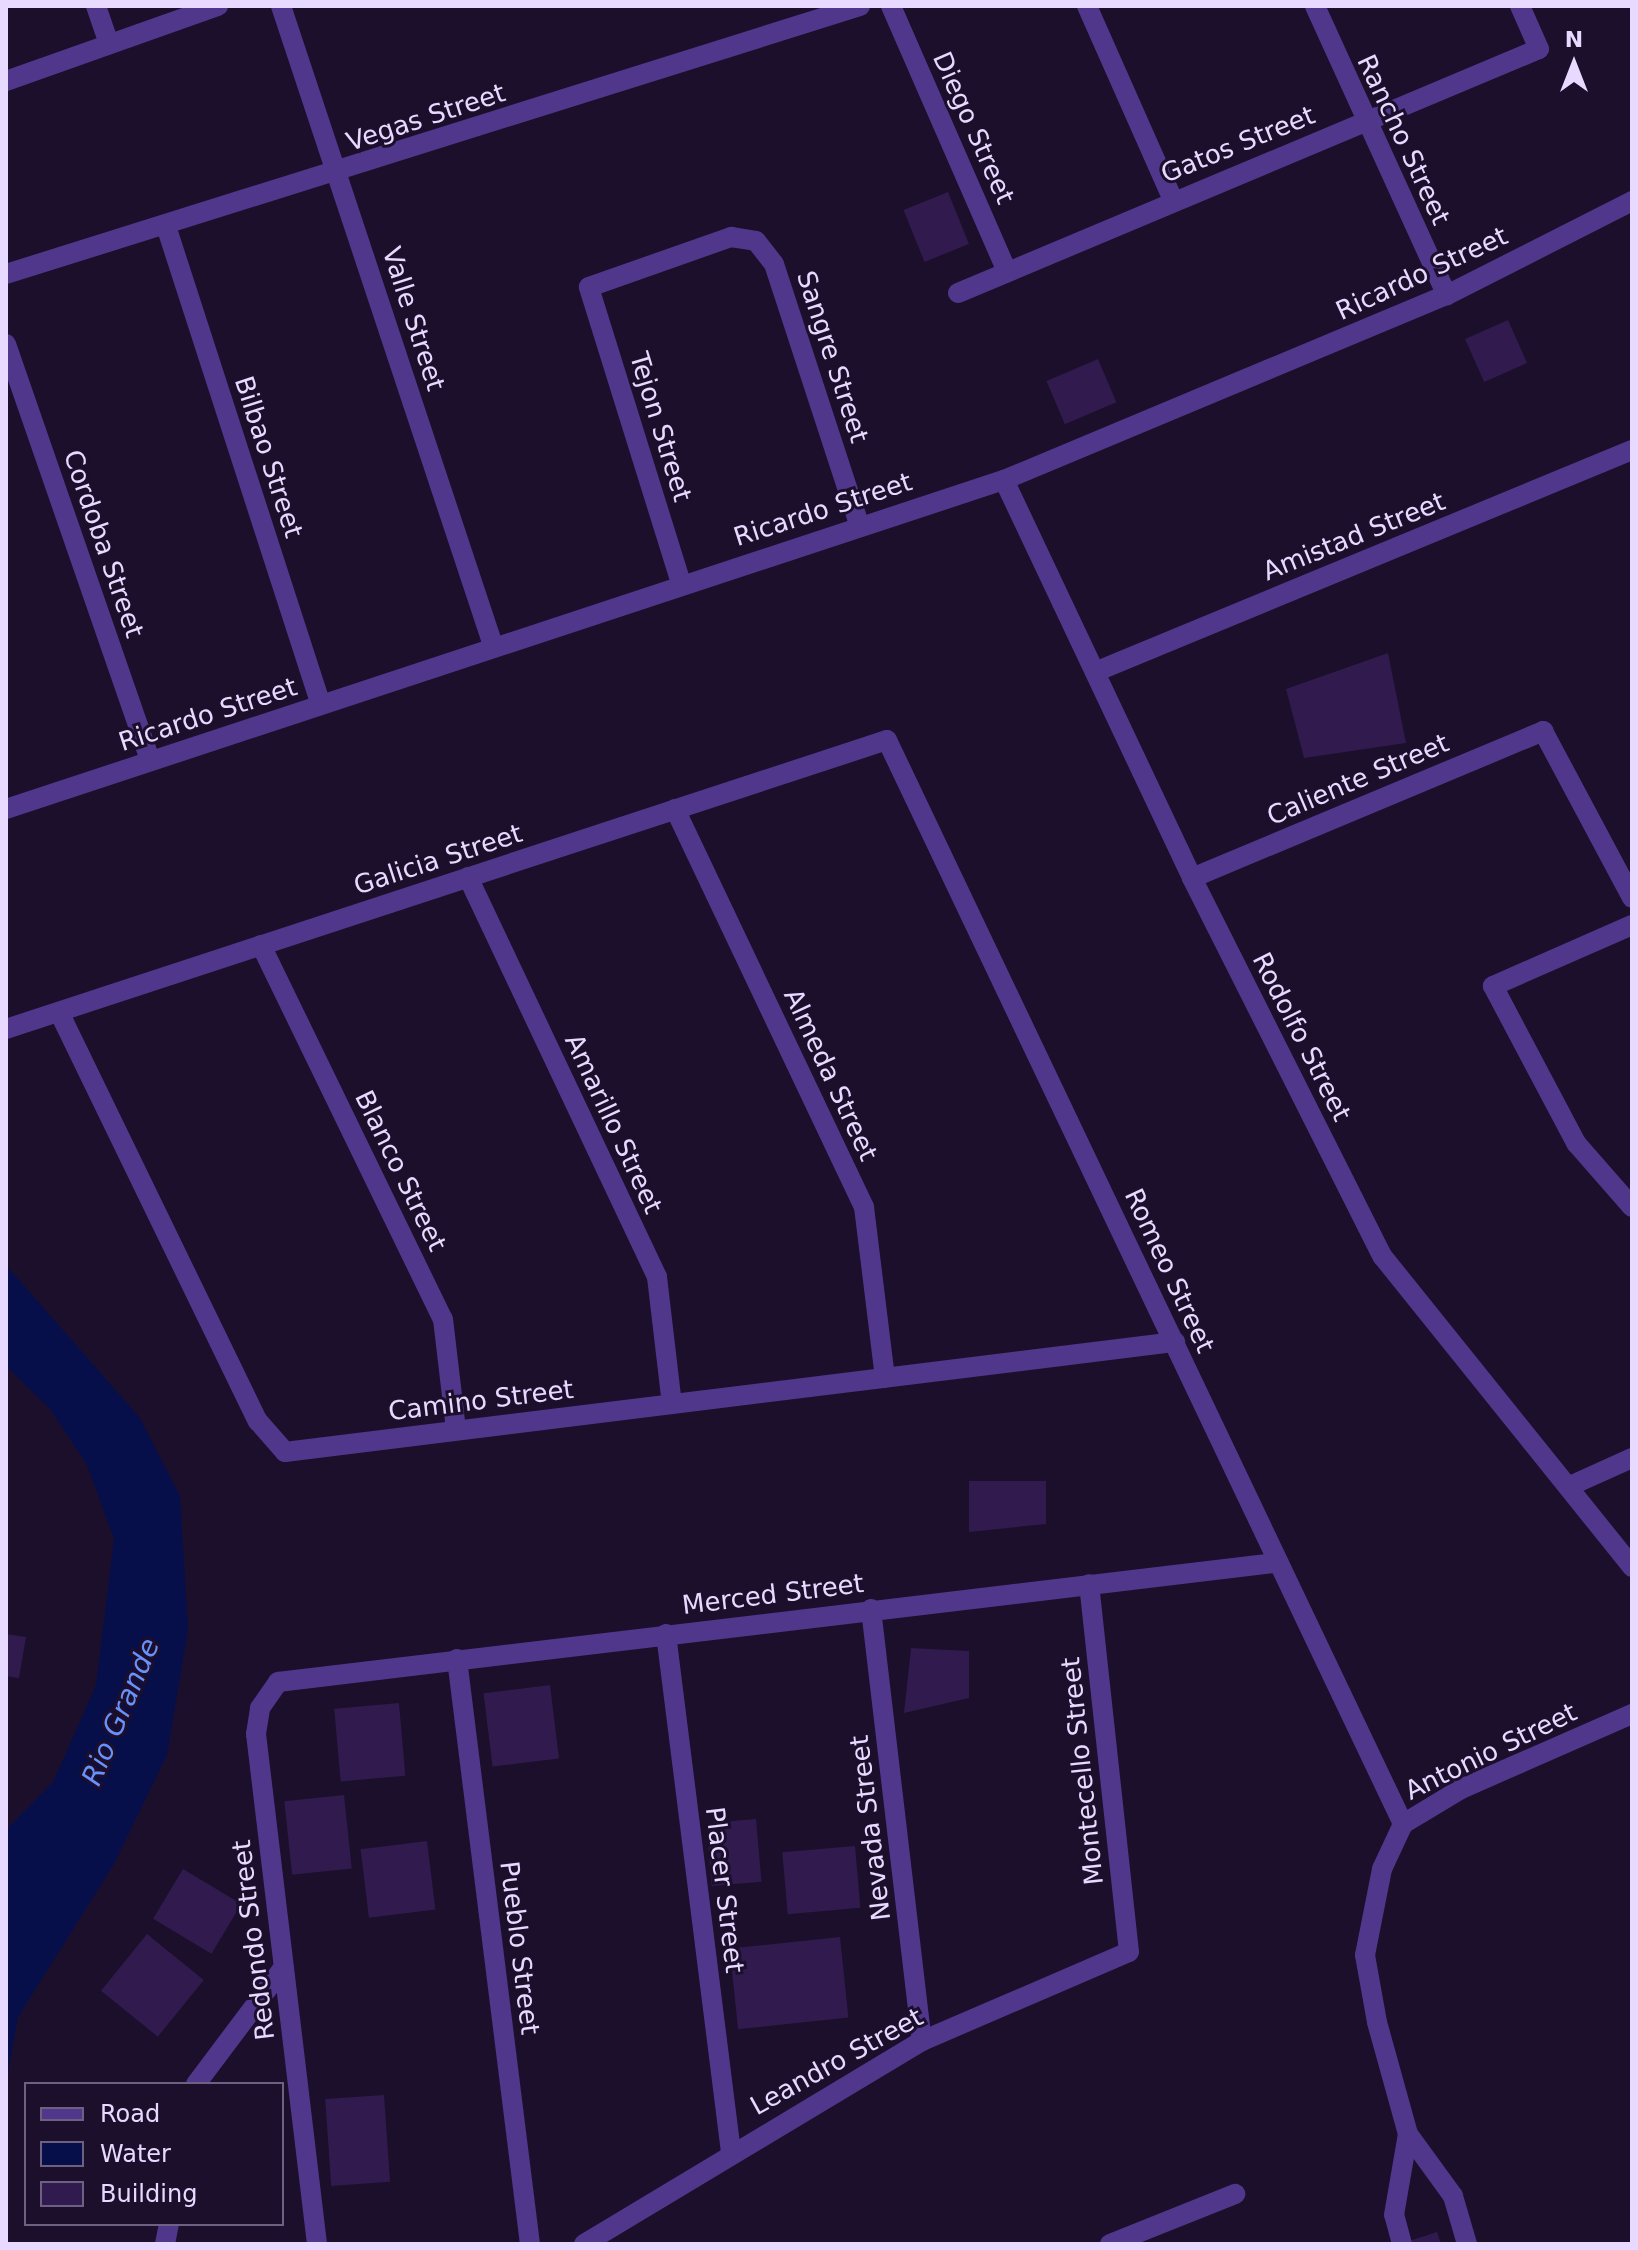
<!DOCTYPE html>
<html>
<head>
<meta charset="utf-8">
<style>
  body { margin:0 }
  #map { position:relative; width:1638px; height:2250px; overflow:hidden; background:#1b0f2b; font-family:"DejaVu Sans",sans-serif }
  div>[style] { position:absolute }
  .water>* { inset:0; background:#070f4b }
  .building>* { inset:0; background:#311a4d; transform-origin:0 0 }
  .minor>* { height:20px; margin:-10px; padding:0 10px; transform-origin:10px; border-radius:10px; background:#50378c }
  span { translate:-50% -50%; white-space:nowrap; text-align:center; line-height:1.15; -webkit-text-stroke:6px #1b0f2b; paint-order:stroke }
  .street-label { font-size:26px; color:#e7d9ff }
  .water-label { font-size:28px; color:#6791ff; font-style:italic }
  .frame { position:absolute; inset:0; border:8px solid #e7d9ff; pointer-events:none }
  .legend { position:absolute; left:24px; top:2082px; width:260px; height:144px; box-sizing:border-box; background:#1b0f2b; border:2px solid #6d6080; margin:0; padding:10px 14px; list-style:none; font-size:24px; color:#e7d9ff }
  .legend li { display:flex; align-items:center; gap:16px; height:40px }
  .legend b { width:40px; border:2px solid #6d6080 }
  .north { position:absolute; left:1534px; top:24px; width:80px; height:80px; -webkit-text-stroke:6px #1b0f2b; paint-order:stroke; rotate:0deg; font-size:22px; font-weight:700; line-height:32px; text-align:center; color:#e7d9ff }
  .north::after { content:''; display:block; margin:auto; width:28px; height:36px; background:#e7d9ff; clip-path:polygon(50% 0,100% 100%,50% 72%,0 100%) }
</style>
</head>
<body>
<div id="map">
  <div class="water">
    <i style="clip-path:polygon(6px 1265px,140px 1418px,180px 1496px,188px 1630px,167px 1755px,114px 1864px,18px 2017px,6px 2083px,6px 1830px,53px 1782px,96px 1685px,114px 1539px,87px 1465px,50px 1409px,6px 1366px)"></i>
  </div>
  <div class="building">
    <i style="left:948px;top:192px;width:56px;height:48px;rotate:68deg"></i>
    <i style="left:1508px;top:320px;width:47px;height:47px;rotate:66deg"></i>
    <i style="left:1098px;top:359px;width:47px;height:56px;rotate:67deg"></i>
    <i style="clip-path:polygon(1388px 653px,1406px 743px,1304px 758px,1286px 689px)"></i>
    <i style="clip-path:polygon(969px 1481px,1046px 1481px,1046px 1524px,969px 1532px)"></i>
    <i style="clip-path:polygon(6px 1634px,26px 1637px,19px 1678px,6px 1676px)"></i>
    <i style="clip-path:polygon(911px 1648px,969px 1651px,969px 1698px,904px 1713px)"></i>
    <i style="left:550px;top:1685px;width:74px;height:67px;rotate:83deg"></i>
    <i style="left:399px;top:1703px;width:73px;height:65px;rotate:85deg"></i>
    <i style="left:344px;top:1795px;width:74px;height:60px;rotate:84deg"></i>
    <i style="left:756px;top:1819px;width:63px;height:50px;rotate:85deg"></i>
    <i style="left:427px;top:1841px;width:69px;height:67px;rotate:83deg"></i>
    <i style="left:855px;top:1846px;width:62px;height:73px;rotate:85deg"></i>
    <i style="left:183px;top:1869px;width:68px;height:58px;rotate:31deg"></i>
    <i style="left:147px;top:1934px;width:73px;height:73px;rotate:39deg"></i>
    <i style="left:840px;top:1937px;width:81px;height:111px;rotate:84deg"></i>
    <i style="left:384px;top:2095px;width:87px;height:59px;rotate:86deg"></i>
    <i style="clip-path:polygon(1437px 2232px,1441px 2244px,1410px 2244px,1409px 2241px)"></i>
  </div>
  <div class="minor">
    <i style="left:96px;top:6px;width:37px;rotate:71deg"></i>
    <i style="left:281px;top:6px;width:676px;rotate:71.65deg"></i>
    <i style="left:891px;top:6px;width:290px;rotate:66.4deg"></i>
    <i style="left:1087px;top:6px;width:212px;rotate:66.1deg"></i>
    <i style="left:1315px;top:6px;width:318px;rotate:65.5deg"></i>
    <i style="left:6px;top:81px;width:225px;rotate:-19.5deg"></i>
    <i style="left:166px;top:226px;width:503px;rotate:72.07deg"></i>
    <i style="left:6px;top:274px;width:895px;rotate:-17.42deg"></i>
    <i style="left:958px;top:293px;width:630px;rotate:-22.78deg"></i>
    <i style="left:1539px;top:49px;width:47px;rotate:-113.8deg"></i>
    <i style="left:6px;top:344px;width:441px;rotate:70.9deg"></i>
    <i style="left:1004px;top:480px;width:440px;rotate:64.7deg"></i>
    <i style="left:1192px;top:878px;width:424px;rotate:63.3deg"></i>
    <i style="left:1383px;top:1257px;width:398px;rotate:51.2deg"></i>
    <i style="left:681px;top:583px;width:310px;rotate:-107.3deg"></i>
    <i style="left:589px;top:287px;width:151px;rotate:-19.4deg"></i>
    <i style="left:731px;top:237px;width:25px;rotate:9deg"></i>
    <i style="left:756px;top:241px;width:29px;rotate:52deg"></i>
    <i style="left:774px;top:264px;width:274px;rotate:71.9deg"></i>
    <i style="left:1095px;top:672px;width:581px;rotate:-22.46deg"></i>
    <i style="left:6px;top:809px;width:1051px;rotate:-18.25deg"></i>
    <i style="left:1004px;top:480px;width:480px;rotate:-22.7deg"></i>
    <i style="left:1447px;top:295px;width:208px;rotate:-26.9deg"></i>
    <i style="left:675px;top:809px;width:441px;rotate:64.6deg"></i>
    <i style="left:864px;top:1207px;width:172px;rotate:83deg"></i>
    <i style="left:468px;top:877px;width:442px;rotate:64.7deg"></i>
    <i style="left:657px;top:1277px;width:128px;rotate:83.3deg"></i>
    <i style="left:1192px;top:878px;width:381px;rotate:-22.7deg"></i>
    <i style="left:1543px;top:731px;width:189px;rotate:61.9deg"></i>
    <i style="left:1632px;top:925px;width:152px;rotate:156.3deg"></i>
    <i style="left:1493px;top:986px;width:178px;rotate:62.1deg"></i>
    <i style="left:1576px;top:1143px;width:85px;rotate:48.8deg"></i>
    <i style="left:261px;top:945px;width:416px;rotate:64.1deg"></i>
    <i style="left:443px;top:1319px;width:112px;rotate:83.3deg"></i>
    <i style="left:59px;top:1012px;width:455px;rotate:64.1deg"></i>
    <i style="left:258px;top:1421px;width:41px;rotate:48.9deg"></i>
    <i style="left:285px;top:1452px;width:897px;rotate:-7.05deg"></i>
    <i style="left:6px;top:1029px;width:927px;rotate:-18.16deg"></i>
    <i style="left:887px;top:740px;width:1201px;rotate:64.54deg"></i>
    <i style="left:1572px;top:1485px;width:66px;rotate:-24.2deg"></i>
    <i style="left:871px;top:1609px;width:435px;rotate:83.3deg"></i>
    <i style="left:666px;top:1634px;width:522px;rotate:82.85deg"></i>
    <i style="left:457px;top:1659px;width:590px;rotate:82.89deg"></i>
    <i style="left:196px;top:2084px;width:146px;rotate:-53.1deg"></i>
    <i style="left:165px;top:2244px;width:20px;rotate:-79deg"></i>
    <i style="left:317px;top:2244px;width:514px;rotate:-96.82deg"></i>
    <i style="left:256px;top:1734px;width:26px;rotate:-81deg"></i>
    <i style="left:260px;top:1708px;width:32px;rotate:-55deg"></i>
    <i style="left:278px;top:1682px;width:1003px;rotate:-6.81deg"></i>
    <i style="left:584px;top:2244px;width:394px;rotate:-31deg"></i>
    <i style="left:922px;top:2041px;width:225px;rotate:-23.3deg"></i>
    <i style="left:1129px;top:1952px;width:370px;rotate:-96.2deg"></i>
    <i style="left:1110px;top:2244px;width:135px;rotate:-21.8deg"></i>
    <i style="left:1402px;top:2244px;width:30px;rotate:-105deg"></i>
    <i style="left:1394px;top:2215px;width:82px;rotate:-80.2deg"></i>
    <i style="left:1467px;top:2244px;width:50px;rotate:-106.3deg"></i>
    <i style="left:1453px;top:2196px;width:77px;rotate:-126deg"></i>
    <i style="left:1408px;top:2134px;width:116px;rotate:-105.5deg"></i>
    <i style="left:1377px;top:2022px;width:68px;rotate:-100.2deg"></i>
    <i style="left:1365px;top:1955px;width:88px;rotate:-78.8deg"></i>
    <i style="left:1382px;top:1869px;width:50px;rotate:-65deg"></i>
    <i style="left:1403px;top:1824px;width:68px;rotate:-31.1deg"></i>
    <i style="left:1461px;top:1789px;width:187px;rotate:-23.7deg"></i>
  </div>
  <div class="street-label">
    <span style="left:426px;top:118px;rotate:-18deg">Vegas Street</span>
    <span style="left:973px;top:128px;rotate:66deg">Diego Street</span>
    <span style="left:1403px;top:140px;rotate:65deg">Rancho Street</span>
    <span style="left:1238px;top:145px;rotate:-22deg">Gatos Street</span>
    <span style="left:1422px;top:274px;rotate:-25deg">Ricardo Street</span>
    <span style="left:413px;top:319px;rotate:72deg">Valle Street</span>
    <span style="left:832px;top:357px;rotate:72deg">Sangre Street</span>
    <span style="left:660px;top:427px;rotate:73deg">Tejon Street</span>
    <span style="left:268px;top:457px;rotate:72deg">Bilbao Street</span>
    <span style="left:823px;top:510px;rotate:-18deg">Ricardo Street</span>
    <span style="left:1354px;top:537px;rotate:-22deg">Amistad Street</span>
    <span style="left:103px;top:544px;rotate:71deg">Cordoba Street</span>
    <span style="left:208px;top:715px;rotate:-18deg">Ricardo Street</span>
    <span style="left:1358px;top:780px;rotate:-23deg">Caliente Street</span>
    <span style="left:438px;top:860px;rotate:-18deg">Galicia Street</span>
    <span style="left:1301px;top:1037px;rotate:63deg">Rodolfo Street</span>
    <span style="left:830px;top:1075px;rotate:65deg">Almeda Street</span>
    <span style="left:613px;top:1124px;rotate:65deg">Amarillo Street</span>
    <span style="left:400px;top:1171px;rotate:64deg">Blanco Street</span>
    <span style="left:1169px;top:1271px;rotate:65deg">Romeo Street</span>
    <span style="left:481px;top:1401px;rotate:-7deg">Camino Street</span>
    <span style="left:773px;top:1595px;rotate:-7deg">Merced Street</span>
    <span style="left:1491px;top:1752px;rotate:-26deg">Antonio Street</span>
    <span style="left:1083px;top:1771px;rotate:-96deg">Montecello Street</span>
    <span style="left:871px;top:1828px;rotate:-97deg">Nevada Street</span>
    <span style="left:724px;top:1890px;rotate:83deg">Placer Street</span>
    <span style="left:254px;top:1940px;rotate:-97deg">Redondo Street</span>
    <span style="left:519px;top:1948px;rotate:83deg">Pueblo Street</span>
    <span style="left:837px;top:2062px;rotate:-29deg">Leandro Street</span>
  </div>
  <div class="water-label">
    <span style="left:121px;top:1712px;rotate:-67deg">Rio Grande</span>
  </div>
  <div class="frame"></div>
  <ul class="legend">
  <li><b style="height:10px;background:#50378c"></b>Road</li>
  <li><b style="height:22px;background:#070f4b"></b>Water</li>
  <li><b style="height:22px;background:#311a4d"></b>Building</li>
  </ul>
  <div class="north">N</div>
</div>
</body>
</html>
